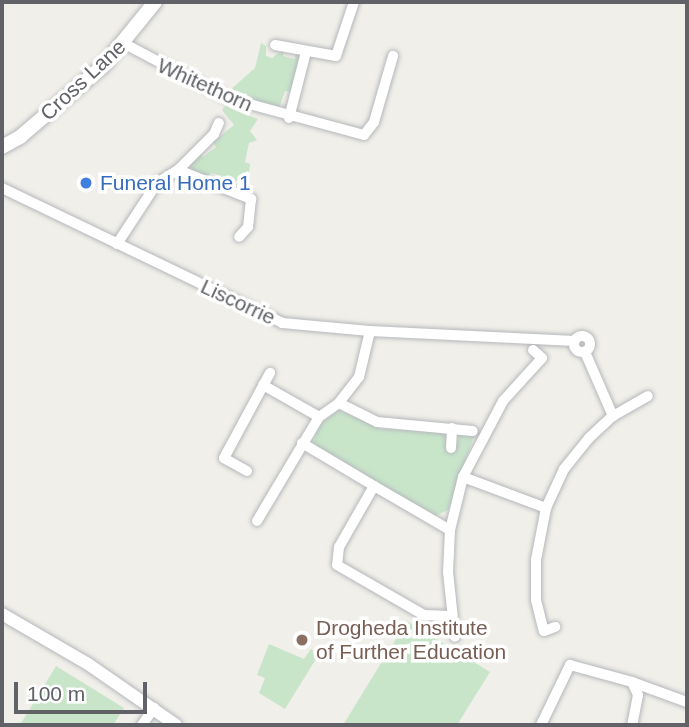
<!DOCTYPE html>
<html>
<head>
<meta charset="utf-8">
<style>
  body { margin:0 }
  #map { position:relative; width:689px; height:727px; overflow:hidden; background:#f0efe9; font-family:Helvetica,sans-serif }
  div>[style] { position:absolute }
  .green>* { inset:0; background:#c8e5ca }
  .roads { filter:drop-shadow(0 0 2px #b5b7bb) drop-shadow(0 0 2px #b5b7bb) }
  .minor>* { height:10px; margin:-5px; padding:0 5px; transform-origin:5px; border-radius:5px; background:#fff }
  .minor>.ring { margin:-5px; padding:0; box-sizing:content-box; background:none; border:10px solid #fff; border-radius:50% }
  .tertiary>* { height:12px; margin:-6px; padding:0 6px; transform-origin:6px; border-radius:6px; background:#fff }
  .secondary>* { height:14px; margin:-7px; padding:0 7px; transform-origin:7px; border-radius:7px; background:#fff }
  .dots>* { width:19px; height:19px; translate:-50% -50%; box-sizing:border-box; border:4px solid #fff; border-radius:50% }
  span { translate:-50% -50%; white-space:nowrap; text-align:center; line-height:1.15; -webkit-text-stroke:7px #fff; paint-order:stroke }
  .street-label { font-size:21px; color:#606267 }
  .shop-label { font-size:21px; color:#366cbe }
  .left { translate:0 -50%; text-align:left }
  .education-label { font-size:21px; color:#785e54 }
  .frame { position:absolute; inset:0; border:4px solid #606267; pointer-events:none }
  .scale { position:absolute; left:14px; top:682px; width:133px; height:32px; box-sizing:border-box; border:4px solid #606267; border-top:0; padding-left:9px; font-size:21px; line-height:24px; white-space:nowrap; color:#606267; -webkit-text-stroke:5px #fff; paint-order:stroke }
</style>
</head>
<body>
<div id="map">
  <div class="green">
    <i style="clip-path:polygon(261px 43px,266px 46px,266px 56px,272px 58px,284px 49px,283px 56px,295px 59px,296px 53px,300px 56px,291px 92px,285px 91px,279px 108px,229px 91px,255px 68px)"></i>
    <i style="clip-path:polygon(225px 106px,258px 119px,250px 131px,257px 140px,249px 143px,245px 162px,250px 164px,249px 172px,230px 185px,225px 183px,226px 177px,211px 173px,208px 178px,193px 171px,188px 163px,199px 152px,203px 157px,216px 147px,213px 142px,234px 125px,222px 110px)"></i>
    <i style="clip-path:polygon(338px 410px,382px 429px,440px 432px,446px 436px,447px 448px,455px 449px,460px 435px,474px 436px,448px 510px,435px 516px,313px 446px,318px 426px)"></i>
    <i style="clip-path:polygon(407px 621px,490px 672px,457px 725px,343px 725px)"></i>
    <i style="clip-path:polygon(269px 644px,304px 659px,311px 649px,319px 654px,285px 709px,259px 693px,265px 678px,257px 675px)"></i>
    <i style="clip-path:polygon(56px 666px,124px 708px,113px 725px,20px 725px)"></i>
  </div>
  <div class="roads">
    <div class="minor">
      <i style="left:125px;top:44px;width:115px;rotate:27.9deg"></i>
      <i style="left:227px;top:98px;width:142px;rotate:15.1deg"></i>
      <i style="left:364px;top:135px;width:16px;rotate:-52deg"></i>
      <i style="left:374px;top:122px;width:69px;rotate:-73.9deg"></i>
      <i style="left:275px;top:45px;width:62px;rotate:10.2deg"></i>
      <i style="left:336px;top:56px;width:57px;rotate:-71.6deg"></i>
      <i style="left:289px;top:118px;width:68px;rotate:-75.6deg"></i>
      <i style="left:178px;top:170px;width:51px;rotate:-45deg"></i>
      <i style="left:214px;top:134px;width:12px;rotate:-66deg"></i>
      <i style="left:2px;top:188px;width:311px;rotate:25.7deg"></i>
      <i style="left:282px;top:323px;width:88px;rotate:5.2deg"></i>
      <i style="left:370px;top:331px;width:47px;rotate:103.4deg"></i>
      <i style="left:359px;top:377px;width:33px;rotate:128deg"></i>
      <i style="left:339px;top:403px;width:24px;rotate:145deg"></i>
      <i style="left:319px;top:417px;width:121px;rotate:120.8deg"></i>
      <i style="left:117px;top:244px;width:73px;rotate:-56.7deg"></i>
      <i style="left:157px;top:183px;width:25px;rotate:-32deg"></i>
      <i style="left:178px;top:170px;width:79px;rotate:21.7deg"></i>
      <i style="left:251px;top:199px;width:28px;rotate:96deg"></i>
      <i style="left:248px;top:227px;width:13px;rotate:132deg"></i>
      <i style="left:370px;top:331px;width:205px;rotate:2.8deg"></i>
      <i class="ring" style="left:574px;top:336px;width:6px;height:6px"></i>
      <i style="left:585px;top:352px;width:70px;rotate:66.4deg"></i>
      <i style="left:263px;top:385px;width:64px;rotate:29.7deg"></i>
      <i style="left:339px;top:403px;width:42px;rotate:26.6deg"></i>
      <i style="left:377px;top:422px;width:96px;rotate:5.4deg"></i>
      <i style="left:302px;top:443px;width:84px;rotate:30.8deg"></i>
      <i style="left:374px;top:486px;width:70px;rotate:119.8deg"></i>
      <i style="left:339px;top:547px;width:18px;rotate:96deg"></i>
      <i style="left:337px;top:565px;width:100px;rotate:29.9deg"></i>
      <i style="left:424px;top:615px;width:26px;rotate:2deg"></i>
      <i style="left:451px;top:448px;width:20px;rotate:-87deg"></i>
      <i style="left:247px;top:471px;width:26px;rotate:-151deg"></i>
      <i style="left:224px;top:458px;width:97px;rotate:-61.6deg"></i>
      <i style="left:463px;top:477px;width:86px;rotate:-62.2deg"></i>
      <i style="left:503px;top:401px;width:58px;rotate:-47.8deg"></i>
      <i style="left:542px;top:358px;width:12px;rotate:-138deg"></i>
      <i style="left:374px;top:486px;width:88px;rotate:30.1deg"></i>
      <i style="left:450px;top:530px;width:42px;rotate:92.7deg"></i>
      <i style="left:448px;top:572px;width:65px;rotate:83.9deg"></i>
      <i style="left:546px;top:508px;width:43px;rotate:-65.2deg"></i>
      <i style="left:564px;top:469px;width:40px;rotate:-51deg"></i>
      <i style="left:589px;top:438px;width:33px;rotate:-43deg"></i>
      <i style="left:613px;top:416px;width:40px;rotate:-29.7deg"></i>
      <i style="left:450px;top:530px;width:55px;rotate:-76.2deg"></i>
      <i style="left:463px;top:477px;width:89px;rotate:20.5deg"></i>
      <i style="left:546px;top:508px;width:53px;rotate:100.9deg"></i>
      <i style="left:536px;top:560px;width:40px;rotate:90deg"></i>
      <i style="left:536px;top:600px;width:32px;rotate:76deg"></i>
      <i style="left:544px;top:631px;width:12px;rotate:-20deg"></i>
      <i style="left:632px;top:682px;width:59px;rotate:20deg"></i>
      <i style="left:142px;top:725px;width:21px;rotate:-55deg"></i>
      <i style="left:541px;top:725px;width:67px;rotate:-64.2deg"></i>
      <i style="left:570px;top:665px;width:64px;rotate:15.3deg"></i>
      <i style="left:632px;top:682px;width:14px;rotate:65deg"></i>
      <i style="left:638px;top:695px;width:31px;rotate:101deg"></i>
    </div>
    <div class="tertiary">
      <i style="left:2px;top:614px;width:99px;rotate:30.2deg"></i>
      <i style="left:88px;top:664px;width:107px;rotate:34.7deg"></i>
    </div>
    <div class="secondary">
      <i style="left:2px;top:147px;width:21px;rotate:-29deg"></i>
      <i style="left:20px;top:137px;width:111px;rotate:-40.6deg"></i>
      <i style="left:104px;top:65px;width:81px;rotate:-51deg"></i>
    </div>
  </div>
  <div class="dots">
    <i style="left:86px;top:183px;background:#3f7fe0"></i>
    <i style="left:302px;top:640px;background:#8d6e63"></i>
  </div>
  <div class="street-label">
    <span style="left:83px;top:80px;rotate:-43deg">Cross Lane</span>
    <span style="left:205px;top:85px;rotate:24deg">Whitethorn</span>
    <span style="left:238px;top:302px;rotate:25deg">Liscorrie</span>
  </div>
  <div class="shop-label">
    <span class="left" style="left:100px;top:183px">Funeral Home 1</span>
  </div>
  <div class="education-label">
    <span class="left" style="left:316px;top:640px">Drogheda Institute<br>of Further Education</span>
  </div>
  <div class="frame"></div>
  <div class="scale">100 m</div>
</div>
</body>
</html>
